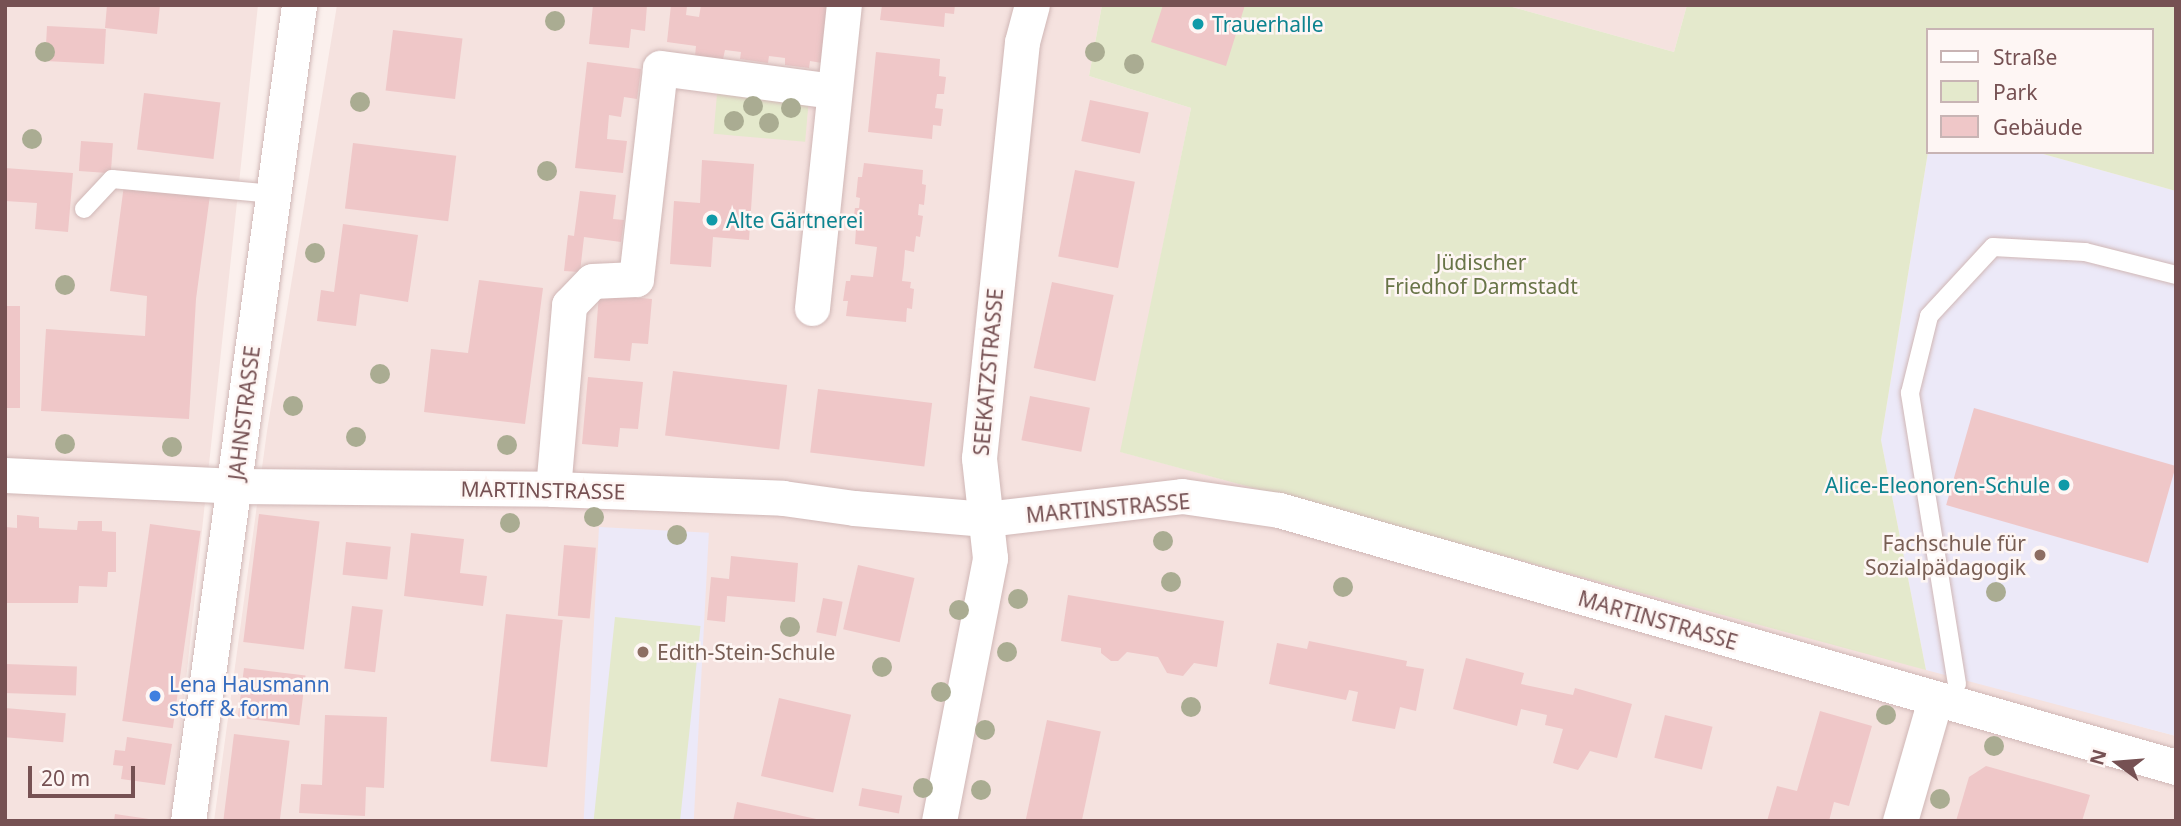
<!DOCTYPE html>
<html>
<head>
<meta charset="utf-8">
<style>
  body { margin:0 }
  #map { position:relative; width:2181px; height:826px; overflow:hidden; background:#fbf0ed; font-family:"Noto Sans",sans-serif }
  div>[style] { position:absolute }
  .residential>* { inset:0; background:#f5e2df }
  .education>* { inset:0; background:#ece9f8; transform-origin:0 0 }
  .green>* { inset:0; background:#e4e9cc; transform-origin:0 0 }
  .building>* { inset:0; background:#efc7c8; transform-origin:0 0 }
  .roads { filter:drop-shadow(0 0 2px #d0b7b6) drop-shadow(0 0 2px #d0b7b6) }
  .service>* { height:18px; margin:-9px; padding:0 9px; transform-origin:9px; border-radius:9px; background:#fff }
  .minor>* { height:35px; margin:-17.5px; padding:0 17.5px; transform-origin:17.5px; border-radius:17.5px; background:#fff }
  .trees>* { width:20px; height:20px; margin:-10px; border-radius:50%; background:#aaac92 }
  .dots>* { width:19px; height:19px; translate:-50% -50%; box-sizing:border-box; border:4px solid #fef6f4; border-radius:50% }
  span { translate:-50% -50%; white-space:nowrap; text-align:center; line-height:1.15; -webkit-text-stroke:5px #fef6f4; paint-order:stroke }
  .culture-label { font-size:21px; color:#0d838f }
  .left { translate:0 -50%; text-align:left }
  .right { translate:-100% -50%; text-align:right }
  .park-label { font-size:21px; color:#687447 }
  .street-label { font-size:21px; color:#765153 }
  .education-label { font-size:21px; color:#785e54 }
  .shop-label { font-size:21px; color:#366cbe }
  .frame { position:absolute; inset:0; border:7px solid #765153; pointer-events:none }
  .legend { position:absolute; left:1926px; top:28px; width:228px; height:126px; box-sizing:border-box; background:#fef6f4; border:2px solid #c8b4b4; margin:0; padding:9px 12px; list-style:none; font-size:21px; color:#765153 }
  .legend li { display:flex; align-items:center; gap:14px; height:35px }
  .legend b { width:35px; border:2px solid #c8b4b4 }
  .north { position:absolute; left:2083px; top:728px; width:70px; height:70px; -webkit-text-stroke:5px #fef6f4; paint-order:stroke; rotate:286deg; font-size:19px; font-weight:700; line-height:28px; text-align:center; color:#765153 }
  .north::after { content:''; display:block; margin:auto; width:24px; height:32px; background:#765153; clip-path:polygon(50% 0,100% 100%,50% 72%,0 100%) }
  .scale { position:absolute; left:28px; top:766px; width:107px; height:32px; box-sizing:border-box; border:4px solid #765153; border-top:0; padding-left:9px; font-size:21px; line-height:24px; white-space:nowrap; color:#765153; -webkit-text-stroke:5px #fef6f4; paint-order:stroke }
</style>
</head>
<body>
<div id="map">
  <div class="residential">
    <i style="clip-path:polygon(5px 5px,258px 5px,171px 821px,5px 821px)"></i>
    <i style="clip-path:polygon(337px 5px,1102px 5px,1089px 76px,1191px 108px,1121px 452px,2176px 736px,2176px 821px,214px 821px,267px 431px)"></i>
    <i style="clip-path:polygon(1505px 5px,1687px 5px,1674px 52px)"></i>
  </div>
  <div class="education">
    <i style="clip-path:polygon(1928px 152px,2036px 152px,2176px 191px,2176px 736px,1926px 670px,1881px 440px)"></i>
    <i style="left:599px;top:527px;width:110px;height:296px;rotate:3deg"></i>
  </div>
  <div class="green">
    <i style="clip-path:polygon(1102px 5px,1505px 5px,1674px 52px,1687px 5px,2176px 5px,2176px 191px,2036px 152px,2151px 152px,2151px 30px,1927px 30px,1928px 152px,1881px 440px,1926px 670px,1120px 452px,1191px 108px,1089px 76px)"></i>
    <i style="left:717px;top:94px;width:92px;height:40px;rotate:5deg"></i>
    <i style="left:615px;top:617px;width:86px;height:206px;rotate:6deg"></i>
  </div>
  <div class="building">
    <i style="clip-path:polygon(107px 5px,160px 5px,157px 34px,105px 28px)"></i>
    <i style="clip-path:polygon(593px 5px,647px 5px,645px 31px,631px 29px,629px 48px,589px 44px)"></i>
    <i style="clip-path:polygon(671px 5px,687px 6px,686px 15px,699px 17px,701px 5px,835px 5px,828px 64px,810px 61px,809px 68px,785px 65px,785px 58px,769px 56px,768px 63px,740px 59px,741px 52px,725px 50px,723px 59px,695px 56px,696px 46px,667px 42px)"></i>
    <i style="clip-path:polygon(882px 5px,955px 5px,954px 14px,945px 13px,944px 27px,880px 20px)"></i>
    <i style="clip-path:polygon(1163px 5px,1245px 5px,1226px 66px,1151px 42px)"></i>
    <i style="left:47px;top:26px;width:59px;height:35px;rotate:3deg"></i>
    <i style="left:393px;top:30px;width:70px;height:61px;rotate:7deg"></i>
    <i style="clip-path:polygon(876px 52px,940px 59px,939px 76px,946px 77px,944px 94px,937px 94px,935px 108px,943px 109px,941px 126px,933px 125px,932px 139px,868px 132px)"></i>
    <i style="clip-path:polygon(587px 62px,641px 69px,637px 99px,624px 97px,621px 117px,609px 115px,607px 139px,627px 141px,623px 173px,575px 168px)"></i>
    <i style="left:144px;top:93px;width:77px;height:57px;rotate:7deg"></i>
    <i style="left:1090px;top:100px;width:60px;height:42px;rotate:12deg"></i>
    <i style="left:81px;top:141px;width:32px;height:30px;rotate:4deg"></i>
    <i style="left:353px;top:143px;width:104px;height:66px;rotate:7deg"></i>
    <i style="clip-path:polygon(702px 160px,754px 164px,749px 240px,713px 237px,711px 267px,670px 264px,674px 201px,700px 203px)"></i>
    <i style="clip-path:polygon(864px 163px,923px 170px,922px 184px,926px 185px,924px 205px,919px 204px,918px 215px,923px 216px,920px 237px,916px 236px,914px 252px,905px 250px,904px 265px,902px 281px,911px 282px,910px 288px,914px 289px,912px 309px,907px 308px,906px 322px,846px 316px,848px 301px,843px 301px,846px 281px,850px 281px,851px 275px,873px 277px,877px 247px,855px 244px,856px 229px,852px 229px,855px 208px,859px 208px,860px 198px,856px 197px,858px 177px,862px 177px)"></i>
    <i style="clip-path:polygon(5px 168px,73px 173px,68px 232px,35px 229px,37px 203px,5px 201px)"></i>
    <i style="left:1075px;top:170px;width:61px;height:88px;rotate:11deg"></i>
    <i style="clip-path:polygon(124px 185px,210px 195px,196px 299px,189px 419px,41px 411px,46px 329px,145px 336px,147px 296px,110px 291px)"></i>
    <i style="clip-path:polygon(580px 191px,616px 195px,613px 219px,624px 220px,621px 242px,584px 237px,580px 272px,564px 271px,568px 235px,574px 236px)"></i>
    <i style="clip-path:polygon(343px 224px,418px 235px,408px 302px,360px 294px,356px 326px,317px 321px,321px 290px,334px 292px)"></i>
    <i style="clip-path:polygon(479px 280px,543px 288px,525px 424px,424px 412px,431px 349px,468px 353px)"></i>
    <i style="left:1052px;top:282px;width:63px;height:88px;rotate:12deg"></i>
    <i style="clip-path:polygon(599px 294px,652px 299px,648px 344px,632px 343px,630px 361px,594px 358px)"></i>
    <i style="left:5px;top:306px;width:15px;height:102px"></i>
    <i style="left:673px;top:371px;width:115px;height:65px;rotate:7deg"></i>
    <i style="clip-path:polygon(588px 377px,643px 382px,638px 429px,620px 428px,618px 447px,582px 444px)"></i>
    <i style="left:818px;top:389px;width:115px;height:64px;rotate:7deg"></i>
    <i style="left:1030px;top:396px;width:61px;height:45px;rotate:11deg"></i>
    <i style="left:1974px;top:408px;width:210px;height:101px;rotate:16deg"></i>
    <i style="left:259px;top:514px;width:61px;height:129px;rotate:7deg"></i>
    <i style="clip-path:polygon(17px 515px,39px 517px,39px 528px,77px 530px,78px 521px,102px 521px,102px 531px,116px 532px,116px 572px,108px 572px,107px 587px,79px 586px,78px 603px,5px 603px,5px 527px,17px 528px)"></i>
    <i style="left:150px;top:524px;width:51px;height:199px;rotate:8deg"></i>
    <i style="clip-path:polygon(411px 533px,464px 539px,460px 573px,487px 576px,483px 606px,404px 596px)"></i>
    <i style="left:346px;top:542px;width:45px;height:33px;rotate:6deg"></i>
    <i style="left:564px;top:545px;width:32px;height:71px;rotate:5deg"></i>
    <i style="clip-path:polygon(731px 556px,798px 563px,795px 602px,727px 596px,725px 622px,707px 620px,711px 577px,729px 579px)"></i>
    <i style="left:858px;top:565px;width:58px;height:66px;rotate:13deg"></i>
    <i style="clip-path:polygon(1068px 595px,1224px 621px,1217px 667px,1194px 663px,1183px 676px,1167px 673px,1158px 657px,1127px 652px,1118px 661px,1111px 661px,1101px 653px,1101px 648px,1061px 641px)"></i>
    <i style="left:823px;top:598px;width:20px;height:35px;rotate:11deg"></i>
    <i style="left:352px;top:606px;width:31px;height:63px;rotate:7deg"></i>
    <i style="left:506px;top:614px;width:57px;height:148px;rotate:6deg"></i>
    <i style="clip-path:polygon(1309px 641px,1407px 661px,1406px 666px,1424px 669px,1416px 711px,1400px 707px,1395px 729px,1352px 721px,1358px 692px,1349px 690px,1346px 700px,1269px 684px,1277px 643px,1307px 649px)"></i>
    <i style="clip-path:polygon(1466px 658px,1524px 673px,1521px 684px,1573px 695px,1575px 688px,1632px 704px,1617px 758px,1590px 751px,1578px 770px,1553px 763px,1563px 729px,1545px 725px,1547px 715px,1521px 709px,1517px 726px,1453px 709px)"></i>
    <i style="left:5px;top:664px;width:72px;height:29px;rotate:2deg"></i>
    <i style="left:244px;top:668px;width:62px;height:50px;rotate:7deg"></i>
    <i style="left:779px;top:698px;width:74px;height:80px;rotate:13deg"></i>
    <i style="left:5px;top:708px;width:61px;height:29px;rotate:5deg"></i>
    <i style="clip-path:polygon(1820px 711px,1872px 726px,1849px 806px,1834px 802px,1829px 821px,1767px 821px,1777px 786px,1797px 791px)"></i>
    <i style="clip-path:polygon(325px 715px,387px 717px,384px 788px,366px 787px,365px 816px,299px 813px,301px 784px,322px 785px)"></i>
    <i style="left:1665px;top:715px;width:49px;height:44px;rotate:14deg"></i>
    <i style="left:1047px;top:720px;width:55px;height:103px;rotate:12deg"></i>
    <i style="left:234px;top:734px;width:56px;height:88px;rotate:7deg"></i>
    <i style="clip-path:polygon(127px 737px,172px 744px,165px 785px,121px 779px,123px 766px,113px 765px,115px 750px,125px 751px)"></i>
    <i style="clip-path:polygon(1986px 766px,2090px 795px,2082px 821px,1956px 821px,1969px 777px)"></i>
    <i style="left:862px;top:788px;width:41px;height:18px;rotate:11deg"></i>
    <i style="clip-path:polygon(737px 802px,821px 820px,821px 821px,733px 821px)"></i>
    <i style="clip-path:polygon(115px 814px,149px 819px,148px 821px,114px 821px)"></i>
  </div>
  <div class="roads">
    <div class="service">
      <i style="left:84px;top:209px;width:41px;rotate:-47deg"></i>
      <i style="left:112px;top:179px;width:162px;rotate:5.3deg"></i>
      <i style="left:1957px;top:684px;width:295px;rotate:-99.2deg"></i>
      <i style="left:1910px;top:393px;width:79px;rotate:-76.1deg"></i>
      <i style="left:1929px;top:316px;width:94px;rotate:-47.2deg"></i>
      <i style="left:1993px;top:247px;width:92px;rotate:3.1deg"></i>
      <i style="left:2085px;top:252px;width:94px;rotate:14.2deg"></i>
    </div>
    <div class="minor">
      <i style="left:812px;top:308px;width:305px;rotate:-84deg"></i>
      <i style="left:5px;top:475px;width:231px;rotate:2.7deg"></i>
      <i style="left:236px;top:486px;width:317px;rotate:0.5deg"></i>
      <i style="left:553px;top:489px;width:230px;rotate:2.2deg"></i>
      <i style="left:783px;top:498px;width:72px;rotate:8deg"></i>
      <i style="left:854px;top:508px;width:132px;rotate:4.8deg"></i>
      <i style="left:986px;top:519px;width:197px;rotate:-6.7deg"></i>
      <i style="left:1182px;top:496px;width:98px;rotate:8.2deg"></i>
      <i style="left:1279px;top:510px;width:933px;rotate:15.99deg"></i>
      <i style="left:553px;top:489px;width:185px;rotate:-85deg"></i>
      <i style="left:569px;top:305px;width:33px;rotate:-46deg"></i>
      <i style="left:592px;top:281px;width:44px;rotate:-2.6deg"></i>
      <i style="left:636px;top:279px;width:212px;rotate:-83.5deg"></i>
      <i style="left:660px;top:68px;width:175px;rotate:7.6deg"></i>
      <i style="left:188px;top:821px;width:824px;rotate:-82.25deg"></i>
      <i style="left:939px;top:821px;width:268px;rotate:-79deg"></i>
      <i style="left:990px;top:558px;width:101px;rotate:-96.3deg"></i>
      <i style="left:979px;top:458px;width:418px;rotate:-84.1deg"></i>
      <i style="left:1022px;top:42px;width:38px;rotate:-75deg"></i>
      <i style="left:1900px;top:821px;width:126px;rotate:-73.9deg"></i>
    </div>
  </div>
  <div class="trees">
    <i style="left:555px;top:21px"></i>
    <i style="left:45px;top:52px"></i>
    <i style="left:1095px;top:52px"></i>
    <i style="left:1134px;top:64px"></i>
    <i style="left:360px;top:102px"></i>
    <i style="left:753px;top:106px"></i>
    <i style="left:791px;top:108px"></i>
    <i style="left:734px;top:121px"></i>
    <i style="left:769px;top:123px"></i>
    <i style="left:32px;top:139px"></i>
    <i style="left:547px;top:171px"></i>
    <i style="left:315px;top:253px"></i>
    <i style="left:65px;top:285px"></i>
    <i style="left:380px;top:374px"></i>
    <i style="left:293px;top:406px"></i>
    <i style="left:356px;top:437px"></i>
    <i style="left:65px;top:444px"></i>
    <i style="left:507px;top:445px"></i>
    <i style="left:172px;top:447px"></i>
    <i style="left:594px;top:517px"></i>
    <i style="left:510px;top:523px"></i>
    <i style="left:677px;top:535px"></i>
    <i style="left:1163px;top:541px"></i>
    <i style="left:1171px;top:582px"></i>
    <i style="left:1343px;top:587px"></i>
    <i style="left:1996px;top:592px"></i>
    <i style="left:1018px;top:599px"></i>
    <i style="left:959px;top:610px"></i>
    <i style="left:790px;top:627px"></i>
    <i style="left:1007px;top:652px"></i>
    <i style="left:882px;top:667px"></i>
    <i style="left:941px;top:692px"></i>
    <i style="left:1191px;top:707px"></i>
    <i style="left:1886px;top:715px"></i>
    <i style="left:985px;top:730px"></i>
    <i style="left:1994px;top:746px"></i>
    <i style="left:923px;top:788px"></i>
    <i style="left:981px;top:790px"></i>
    <i style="left:1940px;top:799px"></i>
  </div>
  <div class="dots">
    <i style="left:1198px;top:24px;background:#0f9aa8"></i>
    <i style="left:712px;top:220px;background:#0f9aa8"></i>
    <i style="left:2064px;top:485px;background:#0f9aa8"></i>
    <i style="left:2040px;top:555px;background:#8d6e63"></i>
    <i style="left:643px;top:652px;background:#8d6e63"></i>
    <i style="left:155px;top:696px;background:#3f7fe0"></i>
  </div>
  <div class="culture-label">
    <span class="left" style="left:1212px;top:24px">Trauerhalle</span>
    <span class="left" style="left:726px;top:220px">Alte Gärtnerei</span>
    <span class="right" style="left:2050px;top:485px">Alice-Eleonoren-Schule</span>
  </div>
  <div class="park-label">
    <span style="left:1481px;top:274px">Jüdischer<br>Friedhof Darmstadt</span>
  </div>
  <div class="street-label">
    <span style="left:988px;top:372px;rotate:-85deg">SEEKATZSTRASSE</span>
    <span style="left:244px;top:413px;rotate:-83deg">JAHNSTRASSE</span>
    <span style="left:543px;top:490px;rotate:1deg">MARTINSTRASSE</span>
    <span style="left:1108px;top:508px;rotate:-5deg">MARTINSTRASSE</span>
    <span style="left:1658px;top:620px;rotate:16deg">MARTINSTRASSE</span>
  </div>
  <div class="education-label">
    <span class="right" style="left:2026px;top:555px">Fachschule für<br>Sozialpädagogik</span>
    <span class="left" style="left:657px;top:652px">Edith-Stein-Schule</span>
  </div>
  <div class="shop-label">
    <span class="left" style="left:169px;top:696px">Lena Hausmann<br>stoff &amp; form</span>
  </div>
  <div class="frame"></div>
  <ul class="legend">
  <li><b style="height:9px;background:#fff"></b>Straße</li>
  <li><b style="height:19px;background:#e4e9cc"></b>Park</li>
  <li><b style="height:19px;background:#efc7c8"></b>Gebäude</li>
  </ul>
  <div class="north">N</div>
  <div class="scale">20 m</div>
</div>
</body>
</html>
